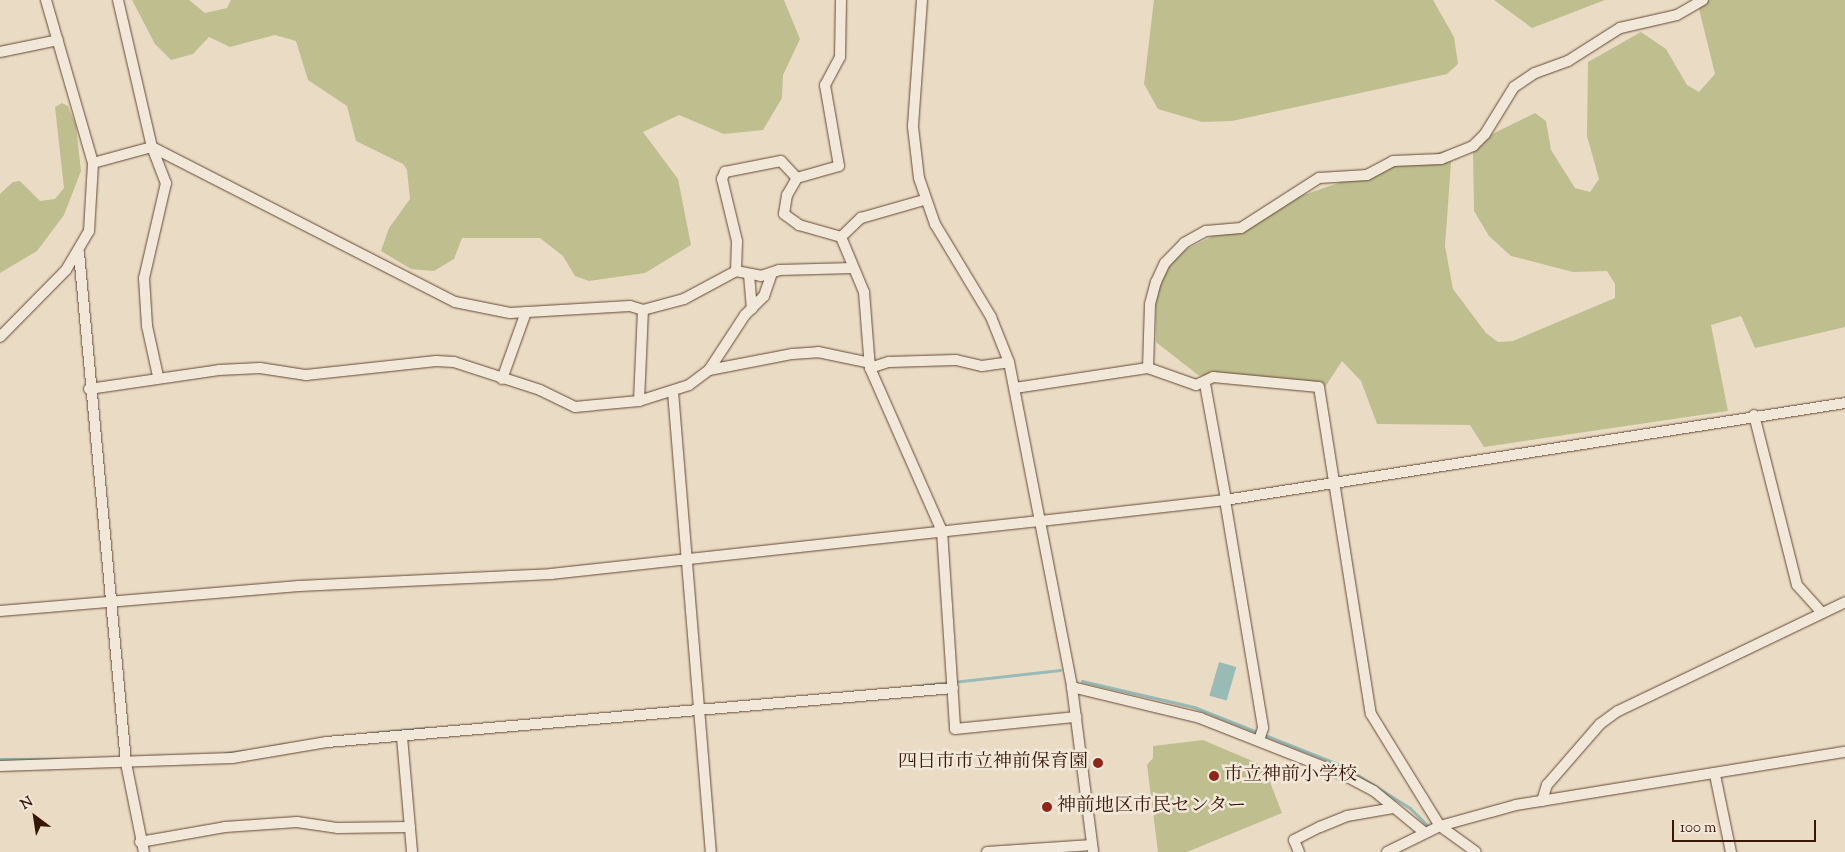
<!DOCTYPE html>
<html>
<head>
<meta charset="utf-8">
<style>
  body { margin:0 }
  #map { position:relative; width:1845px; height:852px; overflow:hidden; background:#eadcc4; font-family:"Sorts Mill Goudy","Noto Serif JP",serif }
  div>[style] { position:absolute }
  .green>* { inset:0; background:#bfbe8f }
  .water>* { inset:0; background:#98bbb5; transform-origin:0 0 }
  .stream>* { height:3px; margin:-1.5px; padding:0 1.5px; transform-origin:1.5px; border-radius:1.5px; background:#98bbb5 }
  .roads { filter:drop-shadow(0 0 1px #654836) drop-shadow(0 0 1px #654836) }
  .minor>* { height:10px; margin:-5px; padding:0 5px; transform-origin:5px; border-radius:5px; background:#f1e8d9 }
  .dots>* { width:14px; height:14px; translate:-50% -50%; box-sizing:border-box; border:2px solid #f1e8d9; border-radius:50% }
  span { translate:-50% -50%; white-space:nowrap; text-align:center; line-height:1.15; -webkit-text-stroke:5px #f1e8d9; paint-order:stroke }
  .poi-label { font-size:19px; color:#391707 }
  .right { translate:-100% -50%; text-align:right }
  .left { translate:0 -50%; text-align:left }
  .north { position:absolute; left:10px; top:792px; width:50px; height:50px; -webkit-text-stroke:4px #f1e8d9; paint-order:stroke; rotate:329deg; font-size:14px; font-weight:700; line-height:20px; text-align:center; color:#391707 }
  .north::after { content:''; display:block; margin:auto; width:18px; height:22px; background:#391707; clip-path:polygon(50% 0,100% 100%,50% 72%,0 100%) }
  .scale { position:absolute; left:1672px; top:820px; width:144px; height:22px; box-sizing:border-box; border:2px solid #391707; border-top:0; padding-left:6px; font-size:15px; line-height:18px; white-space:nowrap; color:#391707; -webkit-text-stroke:4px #f1e8d9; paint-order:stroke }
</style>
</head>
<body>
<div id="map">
  <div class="green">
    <i style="clip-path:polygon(132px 0,189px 0,205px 13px,227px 8px,231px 0,784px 0,800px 39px,783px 75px,782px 98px,763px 130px,724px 134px,679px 115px,643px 132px,678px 179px,691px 245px,645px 273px,589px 281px,575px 276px,563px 256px,540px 238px,462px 238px,454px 259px,434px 271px,411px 269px,381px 251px,389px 228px,410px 199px,407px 170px,403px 164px,356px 141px,347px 106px,308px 80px,296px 41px,275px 35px,230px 47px,209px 37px,193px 54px,171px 60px,155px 44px)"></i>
    <i style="clip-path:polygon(1154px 0,1433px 0,1454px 37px,1458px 64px,1447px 74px,1232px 121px,1202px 122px,1158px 109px,1144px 84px)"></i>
    <i style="clip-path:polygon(1494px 0,1605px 0,1532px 28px)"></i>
    <i style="clip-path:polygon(1703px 0,1845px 0,1845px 327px,1755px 348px,1741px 316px,1711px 325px,1728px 411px,1484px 447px,1470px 425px,1377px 424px,1361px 381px,1342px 361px,1325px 387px,1245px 383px,1198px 375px,1156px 342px,1156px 284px,1171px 257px,1275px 205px,1390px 165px,1452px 149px,1445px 246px,1453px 289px,1486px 333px,1498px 342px,1513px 341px,1615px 298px,1615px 284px,1607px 271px,1573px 272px,1511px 256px,1489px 236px,1474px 211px,1473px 151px,1482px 139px,1535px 113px,1546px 121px,1551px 150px,1575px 188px,1590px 192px,1599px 179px,1587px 136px,1588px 62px,1641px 32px,1666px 49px,1687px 85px,1699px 92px,1715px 74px,1699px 9px)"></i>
    <i style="clip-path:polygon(62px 103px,68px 106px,76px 126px,81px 171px,64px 215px,37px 251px,0 273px,0 194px,13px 182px,20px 181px,40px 201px,55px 199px,64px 188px,55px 107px)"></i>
    <i style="clip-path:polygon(1203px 740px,1264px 766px,1282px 813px,1187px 852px,1158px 852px,1147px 765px,1153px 758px,1153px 746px)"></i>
  </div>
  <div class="water">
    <i style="left:1219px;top:662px;width:18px;height:35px;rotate:16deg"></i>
  </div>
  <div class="stream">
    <i style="left:1082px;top:681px;width:115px;rotate:13.1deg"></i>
    <i style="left:1194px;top:707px;width:160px;rotate:21.6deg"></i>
    <i style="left:1343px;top:766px;width:79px;rotate:32.1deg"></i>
    <i style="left:1410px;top:808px;width:30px;rotate:45deg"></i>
    <i style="left:917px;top:686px;width:144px;rotate:-6.4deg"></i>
    <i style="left:371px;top:733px;width:56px;rotate:-5.1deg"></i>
    <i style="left:269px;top:747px;width:16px;rotate:-11deg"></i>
    <i style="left:225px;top:753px;width:19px;rotate:-6deg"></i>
    <i style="left:0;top:759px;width:59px"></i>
  </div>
  <div class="roads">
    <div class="minor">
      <i style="left:118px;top:0;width:151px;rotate:77deg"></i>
      <i style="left:152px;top:147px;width:39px;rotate:69deg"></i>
      <i style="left:166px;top:183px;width:98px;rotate:103deg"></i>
      <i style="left:144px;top:278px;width:48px;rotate:86.4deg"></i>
      <i style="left:147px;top:326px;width:51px;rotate:77.6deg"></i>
      <i style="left:841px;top:0;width:57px;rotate:91deg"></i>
      <i style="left:840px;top:57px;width:32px;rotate:118deg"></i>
      <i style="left:825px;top:85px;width:82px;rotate:80.2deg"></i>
      <i style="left:839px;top:166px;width:44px;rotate:164.1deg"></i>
      <i style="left:797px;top:178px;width:20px;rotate:120deg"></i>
      <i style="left:787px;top:195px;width:19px;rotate:99deg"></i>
      <i style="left:784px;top:214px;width:19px;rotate:36deg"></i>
      <i style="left:799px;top:225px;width:44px;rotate:15.9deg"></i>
      <i style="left:841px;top:237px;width:60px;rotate:67.3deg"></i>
      <i style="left:864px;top:292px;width:76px;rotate:85.5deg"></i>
      <i style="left:870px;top:368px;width:178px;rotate:66.2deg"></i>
      <i style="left:942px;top:531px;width:198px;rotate:86.2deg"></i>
      <i style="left:955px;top:729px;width:122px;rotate:-5.7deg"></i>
      <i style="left:922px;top:0;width:127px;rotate:94.1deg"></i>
      <i style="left:913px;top:127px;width:51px;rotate:83.3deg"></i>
      <i style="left:919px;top:178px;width:49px;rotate:70.8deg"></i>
      <i style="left:935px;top:224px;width:109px;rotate:58.9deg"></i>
      <i style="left:991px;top:317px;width:48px;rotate:68.2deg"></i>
      <i style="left:1009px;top:362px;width:331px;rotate:79deg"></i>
      <i style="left:1072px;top:687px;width:166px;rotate:82.7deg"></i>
      <i style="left:0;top:52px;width:59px;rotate:-11.7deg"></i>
      <i style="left:93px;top:163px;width:61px;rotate:-15.2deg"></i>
      <i style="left:152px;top:147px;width:340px;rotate:27.1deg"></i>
      <i style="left:455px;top:302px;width:56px;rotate:11.3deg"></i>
      <i style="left:510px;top:313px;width:120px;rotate:-3.3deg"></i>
      <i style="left:630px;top:306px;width:14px;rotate:17deg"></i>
      <i style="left:643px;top:310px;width:42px;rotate:-15deg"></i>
      <i style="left:684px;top:299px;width:59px;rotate:-28.3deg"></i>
      <i style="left:736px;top:271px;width:25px;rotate:11deg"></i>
      <i style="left:761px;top:276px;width:19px;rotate:-18deg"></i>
      <i style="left:779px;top:270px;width:74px;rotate:-1.5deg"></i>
      <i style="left:841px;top:237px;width:28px;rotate:-44deg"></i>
      <i style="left:861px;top:218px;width:66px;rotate:-15.9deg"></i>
      <i style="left:79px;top:253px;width:512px;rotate:84.73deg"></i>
      <i style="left:126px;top:763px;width:91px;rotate:78.6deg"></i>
      <i style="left:736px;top:271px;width:30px;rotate:-88deg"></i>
      <i style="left:737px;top:241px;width:64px;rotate:-103.6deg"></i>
      <i style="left:722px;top:179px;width:8px;rotate:-67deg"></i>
      <i style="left:725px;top:172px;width:57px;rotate:-11.1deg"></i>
      <i style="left:781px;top:161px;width:23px;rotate:47deg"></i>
      <i style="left:749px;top:275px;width:34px;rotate:85deg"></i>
      <i style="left:0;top:337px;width:94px;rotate:-45.4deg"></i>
      <i style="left:66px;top:270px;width:45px;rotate:-59.5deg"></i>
      <i style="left:89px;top:231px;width:68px;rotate:-86.6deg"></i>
      <i style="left:93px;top:163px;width:170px;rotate:-106.1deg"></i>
      <i style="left:870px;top:368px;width:20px;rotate:-18deg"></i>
      <i style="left:889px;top:362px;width:67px;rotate:-1.7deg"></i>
      <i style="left:956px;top:360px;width:27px;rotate:13deg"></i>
      <i style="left:982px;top:366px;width:27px;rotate:-8deg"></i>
      <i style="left:1148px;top:368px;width:64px;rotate:-88.2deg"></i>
      <i style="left:1150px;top:304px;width:23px;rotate:-75deg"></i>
      <i style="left:1156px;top:282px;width:21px;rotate:-65deg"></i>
      <i style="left:1165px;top:263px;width:28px;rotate:-46deg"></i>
      <i style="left:1184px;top:243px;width:25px;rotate:-29deg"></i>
      <i style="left:1206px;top:231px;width:35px;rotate:-5deg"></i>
      <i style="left:1241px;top:228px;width:93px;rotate:-32.7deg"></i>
      <i style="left:1319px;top:178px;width:48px;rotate:-3.6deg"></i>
      <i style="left:1367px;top:175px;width:30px;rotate:-28deg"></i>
      <i style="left:1393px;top:161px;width:48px;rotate:-2.4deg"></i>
      <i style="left:1441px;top:159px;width:35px;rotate:-22deg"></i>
      <i style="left:1473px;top:146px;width:17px;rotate:-45deg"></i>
      <i style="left:1485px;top:134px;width:55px;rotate:-58.3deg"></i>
      <i style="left:1514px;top:87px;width:25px;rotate:-34deg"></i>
      <i style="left:1535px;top:73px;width:35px;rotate:-20deg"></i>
      <i style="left:1568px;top:61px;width:62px;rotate:-32.4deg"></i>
      <i style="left:1620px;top:28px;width:58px;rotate:-12.8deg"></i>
      <i style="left:1677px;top:15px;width:30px;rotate:-30deg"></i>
      <i style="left:709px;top:370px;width:66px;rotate:-56.8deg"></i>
      <i style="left:745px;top:315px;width:27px;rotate:-45deg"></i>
      <i style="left:764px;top:296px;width:24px;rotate:-71deg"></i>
      <i style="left:502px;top:379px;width:71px;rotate:-70.3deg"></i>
      <i style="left:1205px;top:384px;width:117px;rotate:79.7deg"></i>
      <i style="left:1015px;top:388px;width:134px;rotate:-8.6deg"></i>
      <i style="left:1148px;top:368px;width:51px;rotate:19.5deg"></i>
      <i style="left:1196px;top:385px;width:19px;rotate:-25deg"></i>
      <i style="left:1213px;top:377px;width:106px;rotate:5.4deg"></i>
      <i style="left:1319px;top:387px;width:331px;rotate:81deg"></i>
      <i style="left:1371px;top:714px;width:132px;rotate:58.4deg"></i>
      <i style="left:1440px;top:826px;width:44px;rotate:35.8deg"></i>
      <i style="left:89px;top:389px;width:131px;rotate:-8.3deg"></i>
      <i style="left:219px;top:370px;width:41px;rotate:-2.8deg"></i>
      <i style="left:260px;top:368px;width:47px;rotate:8.7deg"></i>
      <i style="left:306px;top:375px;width:131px;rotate:-6.1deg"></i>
      <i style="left:436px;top:361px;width:18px;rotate:3deg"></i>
      <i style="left:454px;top:362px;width:90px;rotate:18deg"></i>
      <i style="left:540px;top:390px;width:39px;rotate:26deg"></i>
      <i style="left:575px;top:407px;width:64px;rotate:-5.4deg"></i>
      <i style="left:639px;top:401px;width:52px;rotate:-17.7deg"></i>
      <i style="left:689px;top:385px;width:25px;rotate:-37deg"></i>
      <i style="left:709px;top:370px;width:85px;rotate:-10.9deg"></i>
      <i style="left:792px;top:354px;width:26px;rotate:-4deg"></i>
      <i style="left:818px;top:352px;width:53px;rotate:11.9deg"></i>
      <i style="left:673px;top:392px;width:462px;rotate:85.3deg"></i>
      <i style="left:639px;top:401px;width:91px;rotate:-87.5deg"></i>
      <i style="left:1754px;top:415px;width:175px;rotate:75.8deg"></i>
      <i style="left:1797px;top:585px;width:36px;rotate:48deg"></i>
      <i style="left:1225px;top:500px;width:231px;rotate:80.5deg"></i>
      <i style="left:1263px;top:728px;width:13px;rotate:108deg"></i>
      <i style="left:0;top:611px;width:300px;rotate:-4.8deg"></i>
      <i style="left:299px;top:586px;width:252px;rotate:-2.7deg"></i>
      <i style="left:551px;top:574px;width:493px;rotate:-6.2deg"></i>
      <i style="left:1041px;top:521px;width:185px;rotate:-6.5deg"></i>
      <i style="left:1225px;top:500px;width:628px;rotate:-8.89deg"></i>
      <i style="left:1072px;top:687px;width:132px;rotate:13.6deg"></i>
      <i style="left:1200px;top:718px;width:153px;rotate:21.5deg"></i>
      <i style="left:1342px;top:774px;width:36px;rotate:28deg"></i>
      <i style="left:1374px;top:791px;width:66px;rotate:39.5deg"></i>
      <i style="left:402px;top:737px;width:115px;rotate:85deg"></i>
      <i style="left:0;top:766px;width:232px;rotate:-2deg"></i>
      <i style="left:232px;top:758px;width:96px;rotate:-9.6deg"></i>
      <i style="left:327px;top:742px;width:628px;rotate:-4.93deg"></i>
      <i style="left:1715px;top:775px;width:79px;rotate:78.3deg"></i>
      <i style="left:1542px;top:801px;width:17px;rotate:-73deg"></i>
      <i style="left:1547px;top:785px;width:81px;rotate:-49deg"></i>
      <i style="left:1600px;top:724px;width:22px;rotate:-36deg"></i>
      <i style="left:1618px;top:711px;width:252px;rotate:-25.6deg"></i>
      <i style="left:140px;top:842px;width:86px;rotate:-10deg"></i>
      <i style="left:225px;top:827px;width:72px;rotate:-4deg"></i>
      <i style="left:297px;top:822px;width:40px;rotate:8.5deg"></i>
      <i style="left:337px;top:828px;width:73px;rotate:-0.8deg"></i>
      <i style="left:987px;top:852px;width:105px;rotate:-3.8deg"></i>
      <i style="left:1299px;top:852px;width:13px;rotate:-113deg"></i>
      <i style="left:1294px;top:840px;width:29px;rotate:-27deg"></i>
      <i style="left:1320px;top:827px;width:29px;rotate:-22deg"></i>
      <i style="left:1347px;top:816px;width:48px;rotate:-9.7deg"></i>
      <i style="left:1387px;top:852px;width:59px;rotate:-26.1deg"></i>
      <i style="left:1440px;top:826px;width:79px;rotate:-15.4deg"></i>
      <i style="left:1516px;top:805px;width:333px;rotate:-9.2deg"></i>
    </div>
  </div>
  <div class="dots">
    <i style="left:1098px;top:763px;background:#8f2418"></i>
    <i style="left:1214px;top:776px;background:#8f2418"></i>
    <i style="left:1047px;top:807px;background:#8f2418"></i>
  </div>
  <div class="poi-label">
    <span class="right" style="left:1088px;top:763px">四日市市立神前保育園</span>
    <span class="left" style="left:1224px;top:776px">市立神前小学校</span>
    <span class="left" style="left:1057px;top:807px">神前地区市民センター</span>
  </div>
  <div class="north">N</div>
  <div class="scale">100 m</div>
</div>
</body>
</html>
